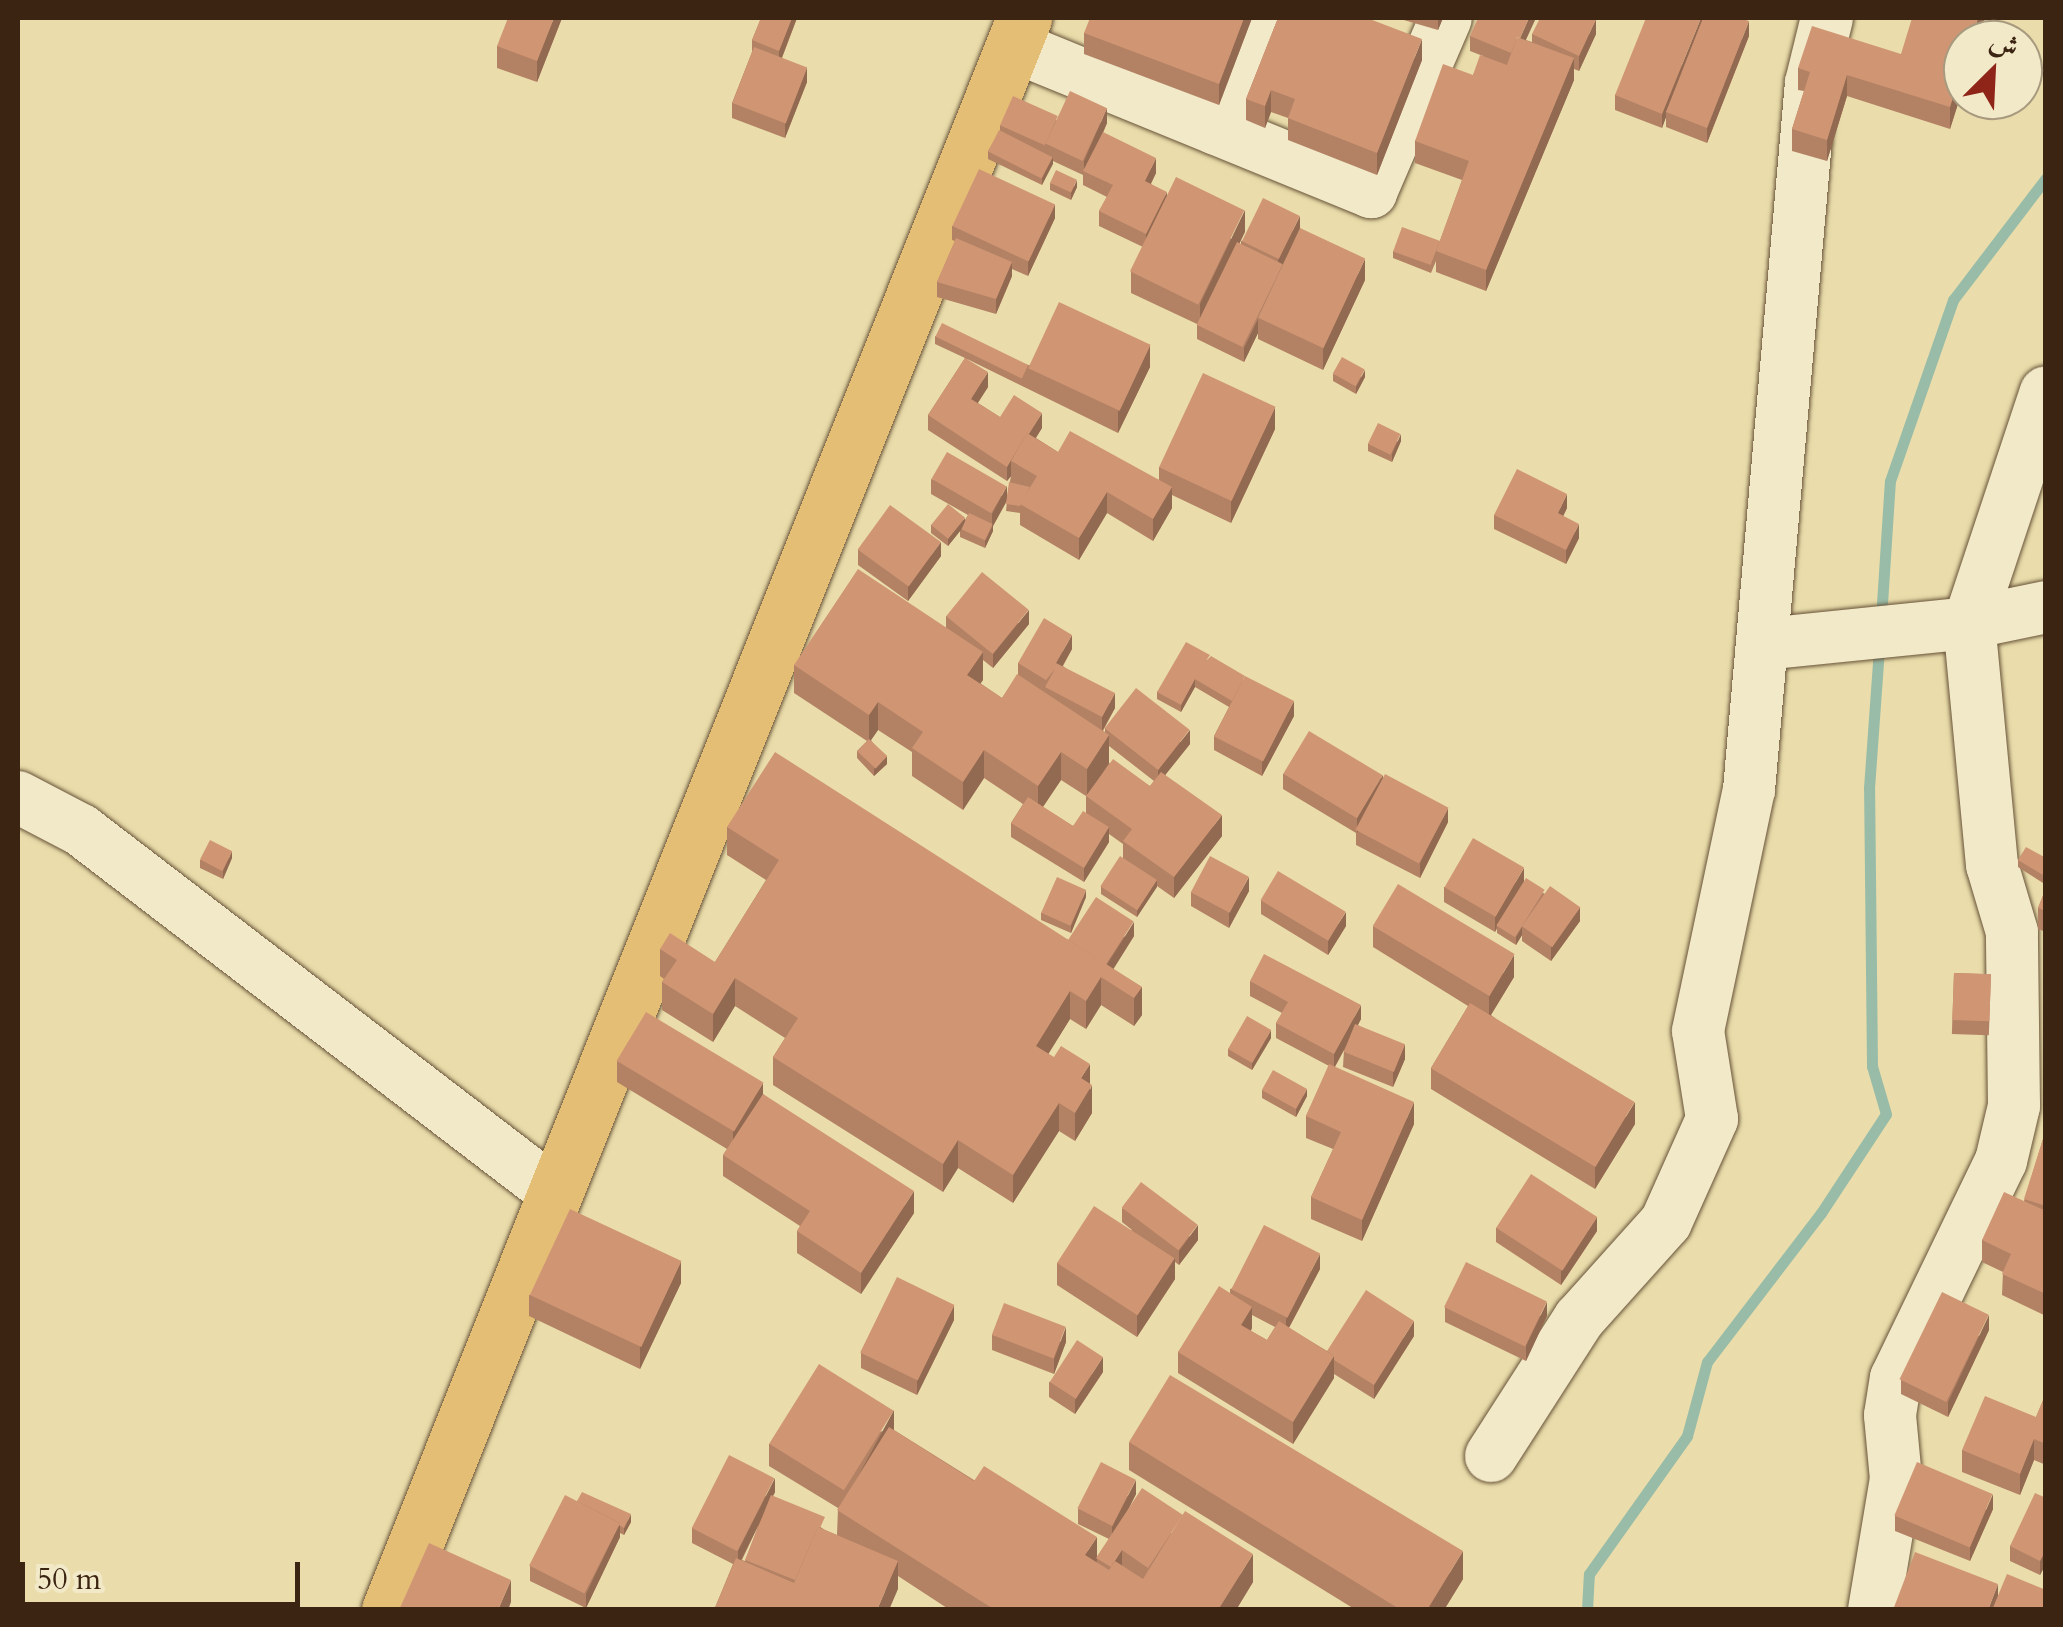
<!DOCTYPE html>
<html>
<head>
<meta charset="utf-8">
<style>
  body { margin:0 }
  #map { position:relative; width:2063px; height:1627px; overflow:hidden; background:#eaddab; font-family:Cardo,Amiri,serif }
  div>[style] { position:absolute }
  .stream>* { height:11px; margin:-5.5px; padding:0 5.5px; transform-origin:5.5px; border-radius:5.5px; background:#98bca7 }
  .roads { filter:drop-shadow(0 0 2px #675238) drop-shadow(0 0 2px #675238) }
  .minor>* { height:52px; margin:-26px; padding:0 26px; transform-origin:26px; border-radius:26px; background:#f1e9c8 }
  .major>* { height:55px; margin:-27.5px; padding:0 27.5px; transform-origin:27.5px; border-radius:27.5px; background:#e5be76 }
  .wall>* { inset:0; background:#b38164; transform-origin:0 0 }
  .shaded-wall>* { inset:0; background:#926951 }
  .building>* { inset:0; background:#d09674; transform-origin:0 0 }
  span { translate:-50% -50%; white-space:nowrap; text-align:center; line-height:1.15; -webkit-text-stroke:10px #f1e9c8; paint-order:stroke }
  .frame { position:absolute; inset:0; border:20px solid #3b2411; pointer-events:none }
  .north { position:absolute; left:1943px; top:20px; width:100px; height:100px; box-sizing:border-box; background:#f1e9c8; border:2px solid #a89a7f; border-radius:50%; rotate:24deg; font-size:28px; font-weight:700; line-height:40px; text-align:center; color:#3b2411 }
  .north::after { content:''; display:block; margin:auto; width:35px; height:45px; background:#8f2418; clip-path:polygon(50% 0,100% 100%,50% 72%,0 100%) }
  .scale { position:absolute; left:20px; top:1562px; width:280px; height:45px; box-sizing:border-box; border:5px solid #3b2411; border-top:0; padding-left:12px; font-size:30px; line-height:35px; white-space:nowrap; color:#3b2411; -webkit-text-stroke:8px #f1e9c8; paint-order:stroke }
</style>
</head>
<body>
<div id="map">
  <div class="stream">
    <i style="left:1881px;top:619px;width:138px;rotate:-86.3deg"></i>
    <i style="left:1890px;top:481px;width:192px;rotate:-70.8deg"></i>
    <i style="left:1953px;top:300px;width:153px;rotate:-52.7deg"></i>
    <i style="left:1587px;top:1610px;width:36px;rotate:-87deg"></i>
    <i style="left:1589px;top:1574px;width:169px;rotate:-54.6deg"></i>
    <i style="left:1687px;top:1436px;width:77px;rotate:-74.9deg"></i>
    <i style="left:1707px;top:1362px;width:188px;rotate:-52.6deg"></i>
    <i style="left:1821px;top:1213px;width:118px;rotate:-56.7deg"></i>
    <i style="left:1886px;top:1114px;width:50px;rotate:-106.3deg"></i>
    <i style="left:1872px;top:1066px;width:278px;rotate:-90.6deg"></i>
    <i style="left:1869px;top:788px;width:140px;rotate:-85.9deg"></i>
  </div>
  <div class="roads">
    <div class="minor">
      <i style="left:1013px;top:46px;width:387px;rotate:22.2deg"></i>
      <i style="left:1371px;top:192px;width:189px;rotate:-66.7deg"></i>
      <i style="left:1216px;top:129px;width:120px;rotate:-67.9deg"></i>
      <i style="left:1764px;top:644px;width:206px;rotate:-5.8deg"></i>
      <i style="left:1969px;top:623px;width:79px;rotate:-11.7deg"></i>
      <i style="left:18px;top:797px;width:71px;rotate:27.6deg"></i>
      <i style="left:81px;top:830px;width:597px;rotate:37.45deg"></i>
      <i style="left:1491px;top:1456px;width:163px;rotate:-57.3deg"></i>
      <i style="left:1579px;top:1319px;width:130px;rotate:-48.1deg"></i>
      <i style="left:1666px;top:1222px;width:113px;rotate:-65.9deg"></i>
      <i style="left:1712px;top:1119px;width:89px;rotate:-99deg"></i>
      <i style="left:1698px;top:1031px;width:246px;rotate:-78.1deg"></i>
      <i style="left:1749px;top:790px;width:710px;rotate:-84.99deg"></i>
      <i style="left:1811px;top:83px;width:67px;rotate:-76.2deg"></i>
      <i style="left:1874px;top:1610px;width:133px;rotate:-80.5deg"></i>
      <i style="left:1896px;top:1479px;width:64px;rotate:-95.4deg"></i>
      <i style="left:1890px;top:1415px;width:37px;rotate:-81deg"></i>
      <i style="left:1896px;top:1378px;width:241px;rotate:-64.2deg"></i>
      <i style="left:2001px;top:1161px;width:57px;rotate:-76.7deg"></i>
      <i style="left:2014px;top:1106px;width:174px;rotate:-90.7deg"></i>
      <i style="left:2012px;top:932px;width:70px;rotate:-106.6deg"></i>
      <i style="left:1992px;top:865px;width:243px;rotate:-95.4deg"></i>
      <i style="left:1969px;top:623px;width:243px;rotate:-71.6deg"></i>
    </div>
    <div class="major">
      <i style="left:389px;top:1610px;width:1714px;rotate:-68.25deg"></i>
    </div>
  </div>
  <div class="wall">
    <i style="clip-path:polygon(562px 18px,537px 82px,497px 68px,497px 46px)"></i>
    <i style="clip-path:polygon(761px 18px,797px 18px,782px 58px,807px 82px,785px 138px,732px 118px,732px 103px,752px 52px,752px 40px)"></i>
    <i style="clip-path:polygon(1252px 18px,1219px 105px,1084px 54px,1084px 33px)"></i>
    <i style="clip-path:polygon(1278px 18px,1422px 60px,1377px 175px,1288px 140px,1288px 118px,1271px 112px,1265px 128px,1246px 120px,1246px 99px)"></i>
    <i style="clip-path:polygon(1397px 18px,1443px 18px,1438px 30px)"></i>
    <i style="clip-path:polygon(1532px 34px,1596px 34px,1579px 71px,1574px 69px,1574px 80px,1486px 291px,1436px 272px,1436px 261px,1431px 273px,1393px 258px,1393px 251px,1440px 241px,1462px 180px,1415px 163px,1415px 141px,1473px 75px,1483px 56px,1470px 51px,1470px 36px,1526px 40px,1532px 42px)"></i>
    <i style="clip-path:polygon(1749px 36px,1707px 143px,1666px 127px,1666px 117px,1662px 128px,1615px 110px,1615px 95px)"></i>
    <i style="clip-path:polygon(1963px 40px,1963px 88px,1950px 129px,1847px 96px,1827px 161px,1792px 151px,1792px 129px,1804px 91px,1798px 90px,1798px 68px,1901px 54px)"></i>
    <i style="clip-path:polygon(1058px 120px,1107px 123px,1103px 133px,1156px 173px,1151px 184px,1167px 197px,1239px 244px,1241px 245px,1241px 241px,1300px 229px,1365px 280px,1323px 370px,1258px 339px,1258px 333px,1244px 362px,1197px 339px,1197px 324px,1131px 293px,1131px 272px,1143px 247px,1099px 226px,1099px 211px,1107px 197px,1083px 185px,1083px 175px,1053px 161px,1042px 185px,988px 159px,988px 151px,1000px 131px,1000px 125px)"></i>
    <i style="clip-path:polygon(1050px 183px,1077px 187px,1071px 200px,1050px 190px)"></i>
    <i style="clip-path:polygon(1055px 218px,1028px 276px,1012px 269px,1012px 276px,996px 314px,937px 297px,937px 282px,955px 241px,952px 240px,952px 226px)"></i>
    <i style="clip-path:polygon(935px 336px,1028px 365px,1150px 367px,1118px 433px,967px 359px,988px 387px,978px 403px,1000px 417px,1042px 428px,1036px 438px,1058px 452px,1159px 480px,1159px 467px,1275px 429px,1231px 523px,1172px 495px,1172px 508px,1153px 541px,1107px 513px,1079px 560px,1020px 525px,1020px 513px,1006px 511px,1007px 501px,993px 526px,993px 531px,985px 548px,960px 537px,960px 531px,948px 546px,931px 533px,931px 525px,965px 520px,968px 515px,931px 494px,931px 479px,1007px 497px,1011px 476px,1007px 481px,928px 430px,928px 415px,965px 358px,935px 344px)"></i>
    <i style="clip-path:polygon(1333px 374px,1365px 377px,1356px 394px,1333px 381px)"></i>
    <i style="clip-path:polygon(1401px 441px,1392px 462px,1368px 451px,1368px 444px)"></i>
    <i style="clip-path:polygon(1567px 508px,1563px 516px,1579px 538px,1566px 564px,1494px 529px,1494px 515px)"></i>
    <i style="clip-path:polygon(858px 550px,941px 556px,908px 601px,858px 565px)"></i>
    <i style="clip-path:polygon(evenodd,946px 616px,1029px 624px,993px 668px,983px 660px,983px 680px,980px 683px,1002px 698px,1018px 675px,1018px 663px,1072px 649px,1063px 666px,1115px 708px,1103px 731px,1105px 732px,1105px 728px,1190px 744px,1165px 775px,1222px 836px,1174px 898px,1157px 886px,1137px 917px,1101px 894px,1101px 886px,1123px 858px,1123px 844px,1109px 834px,1109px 842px,1084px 882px,1011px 837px,1011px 823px,1023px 804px,984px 778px,963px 810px,912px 776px,912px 752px,878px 730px,871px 740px,887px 764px,874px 776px,857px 758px,857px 751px,867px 741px,794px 693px,794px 665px,946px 627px,946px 616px,1109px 746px,1154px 781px,1150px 786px,1109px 763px,1109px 746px,946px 616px,1061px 780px,1086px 796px,1086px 813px,1073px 826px,1043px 807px,1061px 780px)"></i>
    <i style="clip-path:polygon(1210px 658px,1294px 716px,1262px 776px,1214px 750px,1214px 736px,1229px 707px,1195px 687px,1181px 712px,1157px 699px,1157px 692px)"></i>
    <i style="clip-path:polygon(1283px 774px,1383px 778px,1448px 822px,1420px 878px,1356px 845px,1356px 833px,1283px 789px)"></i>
    <i style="clip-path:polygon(727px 827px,1069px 940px,1134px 936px,1113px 969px,1142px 987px,1142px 1015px,1134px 1026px,1101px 1005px,1086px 1029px,1070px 1019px,1048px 1054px,1090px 1084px,1092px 1113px,1075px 1141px,1059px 1131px,1013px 1203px,958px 1168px,943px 1192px,773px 1085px,773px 1057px,785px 1038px,735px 1006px,713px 1042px,662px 1010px,662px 982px,664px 979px,660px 976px,660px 949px,715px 962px,766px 880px,727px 855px)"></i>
    <i style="clip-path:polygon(232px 858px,223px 879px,200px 868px,200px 860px)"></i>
    <i style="clip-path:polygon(2046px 858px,2046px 879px,2043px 883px,2018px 867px,2018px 860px)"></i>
    <i style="clip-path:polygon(1524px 882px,1545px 894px,1580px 921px,1551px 961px,1522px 941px,1522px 935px,1516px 945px,1497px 933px,1497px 929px,1495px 932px,1444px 902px,1444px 887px)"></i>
    <i style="clip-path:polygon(2046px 888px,2046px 932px,2038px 929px,2038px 908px)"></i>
    <i style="clip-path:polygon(1249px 891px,1229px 928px,1191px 906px,1191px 892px)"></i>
    <i style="clip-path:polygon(1086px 897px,1071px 933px,1041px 920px,1041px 913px)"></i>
    <i style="clip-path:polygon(1261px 900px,1346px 926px,1328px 955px,1261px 914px)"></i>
    <i style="clip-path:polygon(1373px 926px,1514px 977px,1491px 1015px,1635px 1124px,1595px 1189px,1431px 1089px,1431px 1068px,1468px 1006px,1373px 947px)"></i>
    <i style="left:1954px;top:973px;width:37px;height:61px;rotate:2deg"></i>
    <i style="clip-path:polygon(1250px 981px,1361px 1019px,1358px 1025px,1405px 1059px,1393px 1087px,1343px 1067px,1344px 1050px,1335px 1067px,1414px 1124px,1362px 1241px,1311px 1219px,1311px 1197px,1333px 1149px,1306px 1138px,1306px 1116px,1329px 1066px,1276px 1038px,1276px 1023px,1282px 1013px,1250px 996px)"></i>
    <i style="clip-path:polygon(1271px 1038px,1252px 1070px,1228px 1056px,1228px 1049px)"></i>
    <i style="clip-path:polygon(617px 1061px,763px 1094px,914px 1213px,861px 1294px,797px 1253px,797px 1231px,800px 1226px,723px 1176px,723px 1155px,727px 1149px,617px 1082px)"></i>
    <i style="clip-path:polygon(1262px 1090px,1307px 1096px,1296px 1117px,1262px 1098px)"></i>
    <i style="clip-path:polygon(2043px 1139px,2046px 1140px,2046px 1316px,2002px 1295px,2003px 1272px,1982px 1262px,1982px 1240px,2024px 1201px)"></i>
    <i style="clip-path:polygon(1122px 1208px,1198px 1240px,1179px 1265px,1175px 1262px,1175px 1279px,1137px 1337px,1057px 1285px,1057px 1263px,1132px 1230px,1122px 1222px)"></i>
    <i style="clip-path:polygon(1496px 1228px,1597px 1231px,1561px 1285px,1496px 1242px)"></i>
    <i style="clip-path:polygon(evenodd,1320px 1269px,1289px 1328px,1327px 1351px,1414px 1336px,1374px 1399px,1334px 1374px,1334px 1378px,1293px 1444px,1178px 1373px,1178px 1352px,1230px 1293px,1230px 1289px,1320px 1269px,1252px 1315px,1275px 1327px,1267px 1340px,1251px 1331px,1252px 1328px,1252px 1315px)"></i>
    <i style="clip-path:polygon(681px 1283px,640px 1369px,529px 1316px,529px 1295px)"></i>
    <i style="clip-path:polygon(1445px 1307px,1547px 1316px,1526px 1361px,1445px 1322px)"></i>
    <i style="clip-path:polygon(954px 1320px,917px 1395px,861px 1368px,861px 1353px)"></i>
    <i style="clip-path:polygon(1989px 1330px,1948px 1417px,1901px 1394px,1901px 1380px)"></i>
    <i style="clip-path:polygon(992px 1335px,1066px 1342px,1054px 1374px,992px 1350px)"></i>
    <i style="clip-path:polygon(1103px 1372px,1075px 1414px,1049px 1397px,1049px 1382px)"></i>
    <i style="clip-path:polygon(2046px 1393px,2046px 1465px,2034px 1460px,2020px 1495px,1962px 1472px,1962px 1450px,2036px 1417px)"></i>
    <i style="clip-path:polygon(evenodd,894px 1430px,1097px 1557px,1109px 1539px,1078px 1524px,1078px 1509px,1136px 1494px,1129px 1508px,1253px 1582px,1236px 1610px,950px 1610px,898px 1576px,898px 1589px,714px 1610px,733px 1564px,692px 1543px,692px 1528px,775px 1492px,773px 1496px,825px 1530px,837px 1535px,838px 1508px,769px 1466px,769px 1444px,894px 1430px,759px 1524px,745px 1561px,742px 1560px,759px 1524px)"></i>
    <i style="clip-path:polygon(1129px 1442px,1463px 1579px,1444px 1610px,1356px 1610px,1129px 1470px)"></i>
    <i style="clip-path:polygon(2046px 1498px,2046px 1582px,2043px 1582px,2043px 1569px,2040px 1575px,2010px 1561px,2010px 1546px)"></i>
    <i style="clip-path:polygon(577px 1501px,631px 1522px,624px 1535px,620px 1533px,620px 1537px,586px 1608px,530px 1581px,530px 1566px)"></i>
    <i style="clip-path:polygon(1993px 1509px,1970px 1561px,1895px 1531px,1895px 1516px)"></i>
  </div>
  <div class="shaded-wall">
    <i style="clip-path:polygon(554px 18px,562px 18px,537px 82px,537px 61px)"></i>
    <i style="clip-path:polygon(792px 18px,797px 18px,779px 65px,779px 51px)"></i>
    <i style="clip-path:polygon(1244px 18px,1252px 18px,1219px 105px,1219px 84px)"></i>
    <i style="clip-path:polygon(1438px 18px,1443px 18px,1438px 30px)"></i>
    <i style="clip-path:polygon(1529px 18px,1536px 18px,1513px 68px,1513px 54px)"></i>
    <i style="clip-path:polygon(1701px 18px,1705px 18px,1666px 112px,1666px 117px,1662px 128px,1662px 114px)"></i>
    <i style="clip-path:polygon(1978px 18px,1985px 18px,1978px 40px,1971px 40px)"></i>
    <i style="clip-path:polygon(1596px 19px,1596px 34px,1579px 71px,1579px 56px)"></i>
    <i style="clip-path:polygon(1749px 21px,1749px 36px,1707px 143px,1707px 128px)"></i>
    <i style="clip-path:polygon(1422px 39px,1422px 60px,1377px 175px,1377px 153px)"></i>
    <i style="clip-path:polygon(1574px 58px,1574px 80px,1486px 291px,1486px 270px)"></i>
    <i style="clip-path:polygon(1963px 66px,1963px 88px,1950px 129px,1950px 107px)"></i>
    <i style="clip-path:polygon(807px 67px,807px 82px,785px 138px,785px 124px)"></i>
    <i style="clip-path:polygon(1847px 75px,1847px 96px,1827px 161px,1827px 140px)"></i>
    <i style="clip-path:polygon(1271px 90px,1271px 112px,1265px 128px,1265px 106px)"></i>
    <i style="clip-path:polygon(1107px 108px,1107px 123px,1085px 172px,1084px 171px,1084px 161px)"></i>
    <i style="clip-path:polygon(1053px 157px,1053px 164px,1042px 185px,1042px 178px)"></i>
    <i style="clip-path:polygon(1156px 158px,1156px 173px,1145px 195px,1145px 181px)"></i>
    <i style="clip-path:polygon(1077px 180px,1077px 187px,1071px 200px,1071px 193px)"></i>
    <i style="clip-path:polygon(1167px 192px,1167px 206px,1146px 249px,1146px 234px)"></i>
    <i style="clip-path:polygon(1055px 204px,1055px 218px,1028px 276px,1028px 261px)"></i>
    <i style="clip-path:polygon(1245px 210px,1245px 232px,1200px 326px,1200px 304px)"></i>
    <i style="clip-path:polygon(1300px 216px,1300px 231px,1278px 274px,1278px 260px)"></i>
    <i style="clip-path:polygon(1365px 259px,1365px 280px,1323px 370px,1323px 349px)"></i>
    <i style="clip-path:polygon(1012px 262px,1012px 276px,996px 314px,996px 299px)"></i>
    <i style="clip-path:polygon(1258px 319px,1258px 333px,1244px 362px,1244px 348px)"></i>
    <i style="clip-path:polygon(1150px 345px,1150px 367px,1118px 433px,1118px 412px)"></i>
    <i style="clip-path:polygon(1365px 370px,1365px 377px,1356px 394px,1356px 387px)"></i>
    <i style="clip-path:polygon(988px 372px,988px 387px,971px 413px,971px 399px)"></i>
    <i style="clip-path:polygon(1275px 407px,1275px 429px,1231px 523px,1231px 501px)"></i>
    <i style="clip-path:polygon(1042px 413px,1042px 428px,1018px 465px,1011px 461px,1011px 476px,1007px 481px,1007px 467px)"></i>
    <i style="clip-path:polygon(1401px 434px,1401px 441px,1392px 462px,1392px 454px)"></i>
    <i style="clip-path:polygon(1007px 486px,1007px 500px,993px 526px,993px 531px,985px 548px,985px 541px,992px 527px,992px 514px)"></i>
    <i style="clip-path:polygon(1172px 487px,1172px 508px,1153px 541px,1153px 519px)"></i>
    <i style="clip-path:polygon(1107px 492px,1107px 513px,1079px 560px,1079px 538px)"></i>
    <i style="clip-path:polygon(1567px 494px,1567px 508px,1558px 527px,1558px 513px)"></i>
    <i style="clip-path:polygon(965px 518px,965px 525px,948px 546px,948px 539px)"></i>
    <i style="clip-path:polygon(1579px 524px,1579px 538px,1566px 564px,1566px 550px)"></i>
    <i style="clip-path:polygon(941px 542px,941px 556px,908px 601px,908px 586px)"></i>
    <i style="clip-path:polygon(1029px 610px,1029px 624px,993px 668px,993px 654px)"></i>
    <i style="clip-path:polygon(1072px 635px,1072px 649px,1056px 677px,1056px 663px)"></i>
    <i style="clip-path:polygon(983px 652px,983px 680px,967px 703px,967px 675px)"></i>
    <i style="clip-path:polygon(1195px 679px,1195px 687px,1181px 712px,1181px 705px)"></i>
    <i style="clip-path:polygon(1115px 693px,1115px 708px,1102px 731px,1102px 717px)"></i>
    <i style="clip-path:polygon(1294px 701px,1294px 716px,1262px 776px,1262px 761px)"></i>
    <i style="clip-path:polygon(878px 702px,878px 730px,869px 743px,869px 715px)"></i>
    <i style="clip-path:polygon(1190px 730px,1190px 744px,1158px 784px,1158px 770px)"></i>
    <i style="clip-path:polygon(1109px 735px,1109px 763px,1087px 797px,1087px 769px)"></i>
    <i style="clip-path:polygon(984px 750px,984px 778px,963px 810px,963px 782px)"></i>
    <i style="clip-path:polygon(1061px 752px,1061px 780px,1038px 814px,1038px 786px)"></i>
    <i style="clip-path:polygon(887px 756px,887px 764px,874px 776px,874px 769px)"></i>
    <i style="clip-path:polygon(1383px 775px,1383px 789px,1357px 833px,1357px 818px)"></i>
    <i style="clip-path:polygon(1448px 808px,1448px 822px,1420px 878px,1420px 863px)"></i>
    <i style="clip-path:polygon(1222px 815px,1222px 836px,1174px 898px,1174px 877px)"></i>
    <i style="clip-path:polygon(1109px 827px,1109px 842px,1084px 882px,1084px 868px)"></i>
    <i style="clip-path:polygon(232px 851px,232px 858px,223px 879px,223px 871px)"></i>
    <i style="clip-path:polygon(1524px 868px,1524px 882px,1497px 926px,1495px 932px,1495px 917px)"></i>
    <i style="clip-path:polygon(1249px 877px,1249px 891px,1229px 928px,1229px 913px)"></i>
    <i style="clip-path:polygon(1157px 880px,1157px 887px,1137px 917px,1137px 910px)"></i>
    <i style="clip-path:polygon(1086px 890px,1086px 897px,1071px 933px,1071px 926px)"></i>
    <i style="clip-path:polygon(1580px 907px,1580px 921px,1551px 961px,1551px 947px)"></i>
    <i style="clip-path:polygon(1346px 912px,1346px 926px,1328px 955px,1328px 940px)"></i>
    <i style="clip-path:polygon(1134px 922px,1134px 936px,1106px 981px,1106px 966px)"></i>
    <i style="clip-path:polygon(1522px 927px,1522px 935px,1516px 945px,1516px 937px)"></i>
    <i style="clip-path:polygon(1514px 955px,1514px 977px,1489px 1018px,1489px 997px)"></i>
    <i style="clip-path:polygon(1101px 977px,1101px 1005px,1086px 1029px,1086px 1001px)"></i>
    <i style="clip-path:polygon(735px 978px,735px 1006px,713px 1042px,713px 1014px)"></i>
    <i style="clip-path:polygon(1142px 987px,1142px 1015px,1134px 1026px,1134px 998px)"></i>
    <i style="clip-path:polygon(1070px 991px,1070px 1019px,1036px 1074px,1036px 1046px)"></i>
    <i style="clip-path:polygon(1361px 1005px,1361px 1019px,1334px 1068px,1334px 1054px)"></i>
    <i style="clip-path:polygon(1271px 1030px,1271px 1038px,1252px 1070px,1252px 1063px)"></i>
    <i style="clip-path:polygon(1405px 1044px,1405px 1059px,1393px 1087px,1393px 1072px)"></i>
    <i style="clip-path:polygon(1090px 1064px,1090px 1090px,1092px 1085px,1092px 1113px,1075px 1141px,1075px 1113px,1081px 1078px)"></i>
    <i style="clip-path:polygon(763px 1083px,763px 1104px,733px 1153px,733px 1131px)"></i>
    <i style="clip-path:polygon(1307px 1089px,1307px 1096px,1296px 1117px,1296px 1109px)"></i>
    <i style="clip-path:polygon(1414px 1102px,1414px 1124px,1362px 1241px,1362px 1220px)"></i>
    <i style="clip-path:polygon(1635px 1102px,1635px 1124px,1595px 1189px,1595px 1167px)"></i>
    <i style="clip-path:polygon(1059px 1103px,1059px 1131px,1013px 1203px,1013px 1175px)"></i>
    <i style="clip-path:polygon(958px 1140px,958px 1168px,943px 1192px,943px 1164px)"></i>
    <i style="clip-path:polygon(914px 1191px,914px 1213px,861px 1294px,861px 1273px)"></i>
    <i style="clip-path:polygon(1597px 1217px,1597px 1231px,1561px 1285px,1561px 1271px)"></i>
    <i style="clip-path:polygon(1198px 1225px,1198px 1240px,1179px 1265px,1179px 1251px)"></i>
    <i style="clip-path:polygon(1320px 1254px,1320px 1269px,1286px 1333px,1286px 1319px)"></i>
    <i style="clip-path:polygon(1175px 1258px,1175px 1279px,1137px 1337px,1137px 1316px)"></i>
    <i style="clip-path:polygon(681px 1261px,681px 1283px,640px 1369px,640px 1347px)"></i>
    <i style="clip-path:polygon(1547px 1302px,1547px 1316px,1526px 1361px,1526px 1346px)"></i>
    <i style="clip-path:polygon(954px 1305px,954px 1320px,917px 1395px,917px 1380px)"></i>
    <i style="clip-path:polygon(1252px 1307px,1252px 1328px,1241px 1346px,1241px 1325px)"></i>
    <i style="clip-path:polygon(1989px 1315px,1989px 1330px,1948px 1417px,1948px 1402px)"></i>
    <i style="clip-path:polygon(1414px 1321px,1414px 1336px,1374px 1399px,1374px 1385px)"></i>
    <i style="clip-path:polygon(1066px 1327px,1066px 1342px,1054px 1374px,1054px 1359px)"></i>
    <i style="clip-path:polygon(1334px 1356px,1334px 1378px,1293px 1444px,1293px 1422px)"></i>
    <i style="clip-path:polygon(1103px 1357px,1103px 1372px,1075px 1414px,1075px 1400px)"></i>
    <i style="clip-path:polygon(894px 1410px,894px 1431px,849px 1493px)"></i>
    <i style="clip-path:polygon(2034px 1439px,2034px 1460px,2020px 1495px,2020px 1474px)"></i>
    <i style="clip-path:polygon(775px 1478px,775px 1492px,738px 1566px,738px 1551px)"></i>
    <i style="clip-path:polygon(1136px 1480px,1136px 1494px,1112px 1541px,1112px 1527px)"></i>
    <i style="clip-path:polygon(1993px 1494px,1993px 1509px,1970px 1561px,1970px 1547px)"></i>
    <i style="clip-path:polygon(631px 1514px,631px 1522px,624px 1535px,624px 1528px)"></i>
    <i style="clip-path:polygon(620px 1523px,620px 1537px,586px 1608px,586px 1594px)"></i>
    <i style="clip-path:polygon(1097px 1537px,1097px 1559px,1096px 1566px,1085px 1555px)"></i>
    <i style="clip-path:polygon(1122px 1550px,1122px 1565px,1111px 1567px)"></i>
    <i style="clip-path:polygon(2046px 1550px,2046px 1564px,2040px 1575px,2040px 1561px)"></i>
    <i style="clip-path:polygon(1463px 1551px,1463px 1579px,1444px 1610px,1427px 1610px)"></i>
    <i style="clip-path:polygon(1253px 1554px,1253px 1582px,1236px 1610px,1218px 1610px)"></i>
    <i style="clip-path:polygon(898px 1561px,898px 1589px,889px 1610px,877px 1610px)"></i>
    <i style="clip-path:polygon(511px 1580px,511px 1602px,508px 1610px,498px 1610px)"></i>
    <i style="clip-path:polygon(1998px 1584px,1998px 1598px,1994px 1610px,1988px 1610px)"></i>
  </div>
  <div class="building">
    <i style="clip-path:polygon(508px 18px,554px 18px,537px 61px,497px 46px)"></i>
    <i style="clip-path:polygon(761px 18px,792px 18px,779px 51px,752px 40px)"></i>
    <i style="clip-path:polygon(1090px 18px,1244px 18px,1219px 84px,1084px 33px)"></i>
    <i style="clip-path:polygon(1278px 18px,1321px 18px,1326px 19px,1327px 18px,1367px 18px,1422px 39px,1377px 153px,1288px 118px,1295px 99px,1271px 90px,1265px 106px,1246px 99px)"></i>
    <i style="clip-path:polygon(1478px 18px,1529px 18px,1520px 38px,1517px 37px,1511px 53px,1470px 36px)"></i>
    <i style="clip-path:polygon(1540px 18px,1593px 18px,1596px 19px,1579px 56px,1532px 34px)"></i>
    <i style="clip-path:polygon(1646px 18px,1701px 18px,1662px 114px,1615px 95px)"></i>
    <i style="clip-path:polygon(1703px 18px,1740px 18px,1749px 21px,1707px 128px,1666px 112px)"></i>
    <i style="clip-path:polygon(1912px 18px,1978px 18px,1971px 40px,1963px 40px,1963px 66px,1950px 107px,1847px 75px,1827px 140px,1792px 129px,1810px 72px,1798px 68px,1812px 26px,1901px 54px)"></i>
    <i style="clip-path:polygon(1517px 37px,1574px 58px,1486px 270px,1436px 251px,1469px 161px,1415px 141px,1443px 64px,1473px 75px,1480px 55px,1507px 65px)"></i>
    <i style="left:754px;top:47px;width:57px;height:60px;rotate:21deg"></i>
    <i style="left:1070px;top:91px;width:41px;height:58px;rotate:25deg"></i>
    <i style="left:1013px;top:96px;width:49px;height:32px;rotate:24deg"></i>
    <i style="left:999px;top:130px;width:60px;height:24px;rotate:27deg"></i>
    <i style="clip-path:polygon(1103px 132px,1156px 158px,1145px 181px,1167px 192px,1146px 234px,1099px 211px,1113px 185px,1083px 171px)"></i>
    <i style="left:979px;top:169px;width:84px;height:63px;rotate:25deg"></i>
    <i style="left:1056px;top:170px;width:23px;height:14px;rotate:25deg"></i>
    <i style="left:1176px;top:177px;width:76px;height:105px;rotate:26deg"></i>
    <i style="left:1263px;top:198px;width:41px;height:48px;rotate:26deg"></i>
    <i style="left:1402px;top:227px;width:40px;height:26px;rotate:20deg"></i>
    <i style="left:1300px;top:228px;width:72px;height:99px;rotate:25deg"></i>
    <i style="clip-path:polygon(956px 238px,1012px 262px,996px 299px,937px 282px)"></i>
    <i style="left:1237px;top:242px;width:51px;height:92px;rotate:26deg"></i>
    <i style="left:1059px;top:302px;width:101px;height:73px;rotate:25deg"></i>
    <i style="left:942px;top:323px;width:96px;height:15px;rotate:26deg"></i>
    <i style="left:1342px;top:357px;width:26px;height:19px;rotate:29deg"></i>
    <i style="clip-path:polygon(965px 358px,988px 372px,971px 399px,1000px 417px,1014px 395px,1042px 413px,1029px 434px,1027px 433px,1007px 467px,928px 415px)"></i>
    <i style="left:1203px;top:373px;width:80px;height:104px;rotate:25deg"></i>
    <i style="left:1378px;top:423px;width:25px;height:23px;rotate:26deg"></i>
    <i style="clip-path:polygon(1070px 431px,1172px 487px,1153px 519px,1107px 492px,1079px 538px,1020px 504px,1037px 476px,1011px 461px,1027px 433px,1058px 452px)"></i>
    <i style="left:947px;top:452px;width:69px;height:31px;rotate:30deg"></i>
    <i style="clip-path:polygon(1517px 469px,1567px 494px,1558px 513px,1579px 524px,1566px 550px,1494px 515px)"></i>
    <i style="clip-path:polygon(1009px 482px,1030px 487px,1020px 506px,1006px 504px)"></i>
    <i style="left:948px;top:504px;width:22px;height:27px;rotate:39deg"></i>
    <i style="left:890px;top:505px;width:63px;height:55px;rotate:36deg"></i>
    <i style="left:969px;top:513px;width:26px;height:18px;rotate:25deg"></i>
    <i style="clip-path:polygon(858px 569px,983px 652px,967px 675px,1002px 698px,1017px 674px,1109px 735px,1087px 769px,1061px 752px,1038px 786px,984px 750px,963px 782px,912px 748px,923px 732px,878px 702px,869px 715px,794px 665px)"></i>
    <i style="left:982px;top:572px;width:60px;height:57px;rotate:39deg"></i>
    <i style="clip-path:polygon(1044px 618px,1072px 635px,1056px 663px,1115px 693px,1102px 717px,1045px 687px,1055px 669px,1046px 680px,1018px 663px)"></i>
    <i style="clip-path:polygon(1186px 642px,1210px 655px,1205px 662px,1211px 656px,1245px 676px,1232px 701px,1195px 679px,1181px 705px,1157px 692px)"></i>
    <i style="left:1245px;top:676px;width:55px;height:68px;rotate:27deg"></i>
    <i style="left:1136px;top:688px;width:68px;height:51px;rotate:38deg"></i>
    <i style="left:1309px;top:731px;width:86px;height:50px;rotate:31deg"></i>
    <i style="left:869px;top:739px;width:25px;height:17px;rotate:43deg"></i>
    <i style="clip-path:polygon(775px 752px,1142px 987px,1134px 998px,1101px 977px,1086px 1001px,1070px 991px,1036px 1046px,1054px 1057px,1061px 1046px,1090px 1064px,1081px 1078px,1092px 1085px,1075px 1113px,1059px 1103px,1013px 1175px,958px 1140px,943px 1164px,773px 1057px,798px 1018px,735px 978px,713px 1014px,662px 982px,677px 960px,660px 949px,670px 933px,715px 962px,779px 860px,727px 827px)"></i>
    <i style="clip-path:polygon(1113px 759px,1150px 786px,1161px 772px,1222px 815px,1174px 877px,1123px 841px,1132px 829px,1086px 796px)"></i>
    <i style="left:1385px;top:774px;width:72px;height:63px;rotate:28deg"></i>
    <i style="clip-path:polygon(1028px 797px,1073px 826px,1083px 811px,1109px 827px,1084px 868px,1011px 823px)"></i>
    <i style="left:1473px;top:838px;width:59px;height:57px;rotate:30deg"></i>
    <i style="left:210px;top:840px;width:25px;height:22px;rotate:27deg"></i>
    <i style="clip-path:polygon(2026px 847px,2046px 858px,2046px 872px,2043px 875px,2018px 860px)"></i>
    <i style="left:1120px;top:856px;width:44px;height:36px;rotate:33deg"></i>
    <i style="left:1210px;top:856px;width:44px;height:41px;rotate:28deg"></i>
    <i style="left:1278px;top:871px;width:79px;height:34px;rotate:31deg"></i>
    <i style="left:1057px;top:877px;width:32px;height:39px;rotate:24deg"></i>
    <i style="left:1526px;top:878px;width:22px;height:56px;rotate:32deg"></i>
    <i style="left:1398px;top:884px;width:136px;height:49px;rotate:31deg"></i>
    <i style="left:1550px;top:886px;width:37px;height:49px;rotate:35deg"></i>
    <i style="clip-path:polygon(2046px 888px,2046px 911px,2038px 908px)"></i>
    <i style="left:1096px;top:897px;width:45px;height:51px;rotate:33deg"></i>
    <i style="clip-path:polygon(1264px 954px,1361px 1005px,1334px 1054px,1276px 1023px,1288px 1002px,1250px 981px)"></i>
    <i style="left:1954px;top:973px;width:37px;height:47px;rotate:2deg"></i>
    <i style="left:1470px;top:1003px;width:192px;height:76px;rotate:31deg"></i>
    <i style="left:646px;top:1012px;width:137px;height:57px;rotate:31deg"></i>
    <i style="left:1247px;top:1016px;width:28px;height:38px;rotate:30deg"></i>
    <i style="left:1355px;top:1024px;width:54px;height:30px;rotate:22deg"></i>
    <i style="clip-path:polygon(1329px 1064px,1414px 1102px,1362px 1220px,1311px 1197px,1341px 1132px,1306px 1116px)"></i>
    <i style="left:1273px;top:1070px;width:39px;height:23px;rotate:29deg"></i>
    <i style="clip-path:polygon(763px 1094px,914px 1191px,861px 1273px,797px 1231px,810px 1211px,723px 1155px)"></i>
    <i style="clip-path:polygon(2043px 1139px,2046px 1140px,2046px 1206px,2024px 1199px)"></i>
    <i style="left:1531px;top:1174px;width:79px;height:64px;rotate:33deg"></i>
    <i style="left:1141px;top:1182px;width:71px;height:32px;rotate:37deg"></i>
    <i style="clip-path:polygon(2004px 1192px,2046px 1211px,2046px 1294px,2002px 1274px,2011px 1254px,1982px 1240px)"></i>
    <i style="left:1094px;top:1206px;width:96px;height:68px;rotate:33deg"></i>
    <i style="left:570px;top:1209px;width:123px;height:95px;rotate:25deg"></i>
    <i style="left:1264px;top:1225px;width:63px;height:72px;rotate:27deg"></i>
    <i style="left:1466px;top:1262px;width:90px;height:50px;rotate:26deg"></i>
    <i style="left:897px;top:1277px;width:64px;height:84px;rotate:26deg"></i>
    <i style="clip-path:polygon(1219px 1286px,1252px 1307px,1241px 1325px,1267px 1340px,1279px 1321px,1334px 1356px,1293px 1422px,1178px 1352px)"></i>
    <i style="clip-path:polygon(1366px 1290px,1414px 1321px,1374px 1385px,1334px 1360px,1334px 1356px,1327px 1351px)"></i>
    <i style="left:1942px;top:1292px;width:52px;height:97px;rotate:26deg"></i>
    <i style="left:1004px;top:1303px;width:66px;height:34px;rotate:21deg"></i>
    <i style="left:1077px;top:1340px;width:31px;height:50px;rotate:33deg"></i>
    <i style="left:819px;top:1364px;width:88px;height:94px;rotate:32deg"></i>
    <i style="clip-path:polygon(1170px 1375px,1463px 1551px,1427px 1610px,1401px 1610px,1129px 1442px)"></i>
    <i style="clip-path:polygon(2046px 1393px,2046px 1444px,2034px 1439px,2020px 1474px,1962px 1450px,1985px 1396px,2036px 1417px)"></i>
    <i style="clip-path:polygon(889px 1427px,974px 1481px,984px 1466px,1097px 1537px,1085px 1555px,1109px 1570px,1115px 1561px,1143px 1579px,1185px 1511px,1253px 1554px,1218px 1610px,995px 1610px,837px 1510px)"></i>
    <i style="left:729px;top:1455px;width:51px;height:82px;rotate:27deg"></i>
    <i style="left:1101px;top:1462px;width:39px;height:52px;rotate:27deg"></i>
    <i style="left:1917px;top:1462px;width:82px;height:58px;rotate:23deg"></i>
    <i style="clip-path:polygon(1142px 1488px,1183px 1515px,1148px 1568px,1122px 1550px,1111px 1567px,1096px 1558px)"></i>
    <i style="clip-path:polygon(582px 1492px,631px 1514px,624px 1528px,619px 1525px,620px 1523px,577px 1501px)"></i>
    <i style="clip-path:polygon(2035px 1493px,2046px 1498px,2046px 1550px,2040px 1561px,2010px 1546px)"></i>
    <i style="left:565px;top:1495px;width:62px;height:79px;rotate:27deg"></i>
    <i style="clip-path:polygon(771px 1495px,825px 1517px,820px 1528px,818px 1527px,795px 1580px,745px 1560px)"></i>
    <i style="clip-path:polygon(818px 1527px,898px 1561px,877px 1610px,714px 1610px,736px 1558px,794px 1583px)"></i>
    <i style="clip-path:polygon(429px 1543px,511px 1580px,498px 1610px,399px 1610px)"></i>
    <i style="clip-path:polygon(1915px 1552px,1998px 1584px,1988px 1610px,1893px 1610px)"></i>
    <i style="clip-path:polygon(2007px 1574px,2046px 1590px,2046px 1610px,1992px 1610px)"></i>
  </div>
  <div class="frame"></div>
  <div class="north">ش</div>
  <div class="scale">50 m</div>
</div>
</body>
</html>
